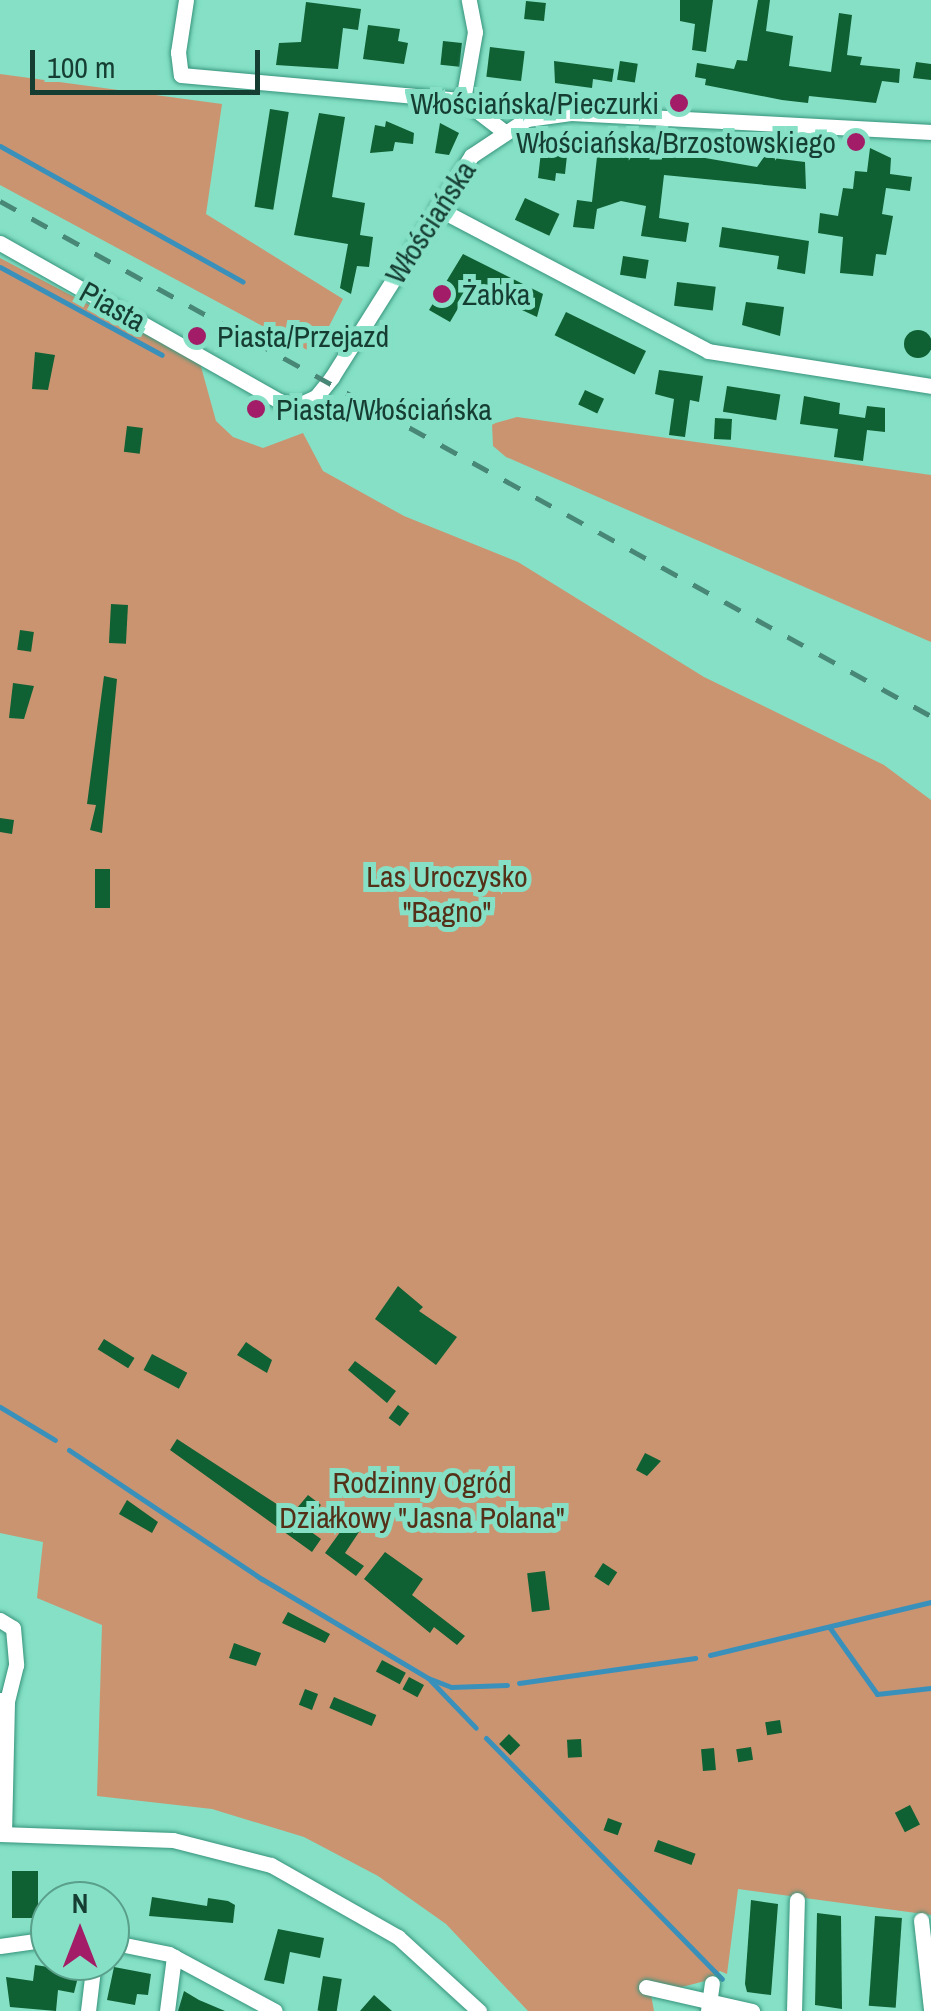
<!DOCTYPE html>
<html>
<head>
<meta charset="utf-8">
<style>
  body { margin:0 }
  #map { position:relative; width:931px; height:2011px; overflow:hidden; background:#85e0c5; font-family:"Archivo Narrow",sans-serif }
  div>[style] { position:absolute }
  .green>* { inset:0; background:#cb9471 }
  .stream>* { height:5px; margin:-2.5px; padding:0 2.5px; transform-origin:2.5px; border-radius:2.5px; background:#3991bb }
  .building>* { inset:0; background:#0f6033; transform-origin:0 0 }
  .round { border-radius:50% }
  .roads { filter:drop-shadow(0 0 2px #36947c) drop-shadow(0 0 2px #36947c) }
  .minor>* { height:15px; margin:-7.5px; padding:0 7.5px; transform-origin:7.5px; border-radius:7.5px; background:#fff }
  .rail>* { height:5px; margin-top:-2.5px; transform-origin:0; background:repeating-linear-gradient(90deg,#488775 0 18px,transparent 0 36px) }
  .dots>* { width:28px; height:28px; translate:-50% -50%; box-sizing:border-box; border:5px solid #85e0c5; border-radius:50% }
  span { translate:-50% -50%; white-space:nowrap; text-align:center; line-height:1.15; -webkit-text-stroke:10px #85e0c5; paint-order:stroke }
  .poi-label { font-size:30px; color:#163d32 }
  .right { translate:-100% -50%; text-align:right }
  .left { translate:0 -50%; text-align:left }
  .street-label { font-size:30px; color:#163d32 }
  .park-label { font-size:30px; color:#543018 }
  .north { position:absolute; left:30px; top:1881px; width:100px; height:100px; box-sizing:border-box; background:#85e0c5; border:2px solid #599f8a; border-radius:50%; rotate:0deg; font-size:28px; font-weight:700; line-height:40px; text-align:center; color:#163d32 }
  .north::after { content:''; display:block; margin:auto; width:35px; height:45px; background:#a31c67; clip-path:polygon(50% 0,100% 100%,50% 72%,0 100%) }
  .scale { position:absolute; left:30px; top:50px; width:230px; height:45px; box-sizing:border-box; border:5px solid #163d32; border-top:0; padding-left:12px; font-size:30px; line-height:35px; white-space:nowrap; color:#163d32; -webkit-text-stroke:8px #85e0c5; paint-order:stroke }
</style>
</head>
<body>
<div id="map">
  <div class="green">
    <i style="clip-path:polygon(0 74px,222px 104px,206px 214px,343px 299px,323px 338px,311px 352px,0 185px)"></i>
    <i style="clip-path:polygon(0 258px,200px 363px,216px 421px,233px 437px,263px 448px,303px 433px,323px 471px,404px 516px,518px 562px,704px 677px,884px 765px,931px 800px,931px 1915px,738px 1889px,727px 1974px,720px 1971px,709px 1980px,651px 1995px,654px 2011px,528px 2011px,446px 1924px,378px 1876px,304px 1837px,212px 1809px,97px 1796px,102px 1625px,37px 1598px,43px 1542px,0 1533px)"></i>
    <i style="clip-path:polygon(517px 417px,931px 475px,931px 642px,506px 457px,493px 446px,492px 424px)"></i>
  </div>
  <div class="stream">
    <i style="left:0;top:146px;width:278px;rotate:29.2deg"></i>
    <i style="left:0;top:267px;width:184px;rotate:28.5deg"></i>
    <i style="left:0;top:1407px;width:64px;rotate:31deg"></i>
    <i style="left:69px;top:1450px;width:232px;rotate:33.8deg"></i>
    <i style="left:262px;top:1579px;width:193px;rotate:30.8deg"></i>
    <i style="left:428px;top:1678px;width:25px;rotate:21deg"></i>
    <i style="left:451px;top:1687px;width:56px;rotate:-2deg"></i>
    <i style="left:830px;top:1628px;width:81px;rotate:54.5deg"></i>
    <i style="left:877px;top:1694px;width:54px;rotate:-6.3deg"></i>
    <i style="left:710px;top:1655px;width:227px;rotate:-13.5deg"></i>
    <i style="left:430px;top:1680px;width:66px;rotate:46.2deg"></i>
    <i style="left:519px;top:1683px;width:178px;rotate:-8.1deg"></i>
    <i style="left:486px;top:1738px;width:337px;rotate:45.6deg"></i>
  </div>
  <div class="building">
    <i style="clip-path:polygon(680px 0,713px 0,706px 52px,692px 50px,695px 24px,680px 21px)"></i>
    <i style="clip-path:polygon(758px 0,770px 0,766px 31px,793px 36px,789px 66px,831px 72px,839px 13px,852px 15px,847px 55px,862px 57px,860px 65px,900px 69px,899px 83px,882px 81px,876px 103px,809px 96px,808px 103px,782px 100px,705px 85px,706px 79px,695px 77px,697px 63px,734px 69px,737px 60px,747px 61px)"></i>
    <i style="left:526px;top:1px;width:20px;height:18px;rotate:6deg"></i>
    <i style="clip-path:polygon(306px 2px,361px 9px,358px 30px,343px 28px,338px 69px,276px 65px,279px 43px,301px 42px)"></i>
    <i style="clip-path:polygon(368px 25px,400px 29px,398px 41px,408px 43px,404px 64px,363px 59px)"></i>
    <i style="left:443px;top:41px;width:19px;height:24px;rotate:6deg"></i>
    <i style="left:490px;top:47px;width:35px;height:30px;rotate:7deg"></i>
    <i style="clip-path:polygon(554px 61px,614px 69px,612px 82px,593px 79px,592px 88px,555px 83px)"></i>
    <i style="left:620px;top:61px;width:18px;height:19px;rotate:9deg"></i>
    <i style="clip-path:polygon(916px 62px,931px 64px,931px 80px,913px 78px)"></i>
    <i style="left:270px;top:109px;width:19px;height:99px;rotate:9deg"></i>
    <i style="clip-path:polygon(319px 113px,345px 117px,332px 197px,365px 203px,360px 235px,373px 237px,369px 267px,357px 266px,351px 294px,340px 288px,348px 244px,294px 235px)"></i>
    <i style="clip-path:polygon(386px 121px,414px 133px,413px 144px,395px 142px,393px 151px,370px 153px,375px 125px,385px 127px)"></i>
    <i style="clip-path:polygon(440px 123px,459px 133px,449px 155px,435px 153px)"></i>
    <i style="clip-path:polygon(623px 135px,638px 136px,636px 146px,757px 167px,764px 157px,805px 162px,806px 189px,664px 175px,659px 218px,689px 223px,686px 242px,641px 236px,646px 206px,621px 201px,597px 209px,594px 229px,573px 227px,577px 200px,592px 202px,598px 148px,621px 150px)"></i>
    <i style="clip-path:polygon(542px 143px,568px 146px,565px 174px,556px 173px,555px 181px,538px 178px)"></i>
    <i style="clip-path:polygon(870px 148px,891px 158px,890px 174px,912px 177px,910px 191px,886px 188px,882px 214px,893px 216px,886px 255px,876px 254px,873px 276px,840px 273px,843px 237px,818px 233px,820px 213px,838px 216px,843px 188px,853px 189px,855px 171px,867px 172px)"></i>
    <i style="left:525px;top:198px;width:38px;height:24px;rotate:25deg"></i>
    <i style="clip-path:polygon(722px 227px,809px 241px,805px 274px,777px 269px,779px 256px,719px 247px)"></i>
    <i style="clip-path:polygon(463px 254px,543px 294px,537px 317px,488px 294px,483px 302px,467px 293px,450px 322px,429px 310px)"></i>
    <i style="left:623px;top:256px;width:26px;height:19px;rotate:9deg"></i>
    <i style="left:677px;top:282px;width:39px;height:24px;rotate:7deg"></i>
    <i style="clip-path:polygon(746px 302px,784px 307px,780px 336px,742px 325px)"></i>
    <i style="left:566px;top:312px;width:89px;height:26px;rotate:26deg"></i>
    <i class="round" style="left:904px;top:330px;width:28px;height:28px"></i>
    <i style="clip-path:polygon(35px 352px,55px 355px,48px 390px,32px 389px)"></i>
    <i style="clip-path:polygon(659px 370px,703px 376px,699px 402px,690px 400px,685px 437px,669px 435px,674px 399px,655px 394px)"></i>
    <i style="left:727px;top:386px;width:54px;height:26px;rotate:9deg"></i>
    <i style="left:585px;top:390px;width:21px;height:16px;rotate:25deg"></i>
    <i style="clip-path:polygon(804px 396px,840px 403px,839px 414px,865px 418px,867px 406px,885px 408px,885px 432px,867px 430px,863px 461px,834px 457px,838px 429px,800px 424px)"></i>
    <i style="left:715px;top:418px;width:17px;height:21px;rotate:3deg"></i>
    <i style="left:127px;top:426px;width:16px;height:26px;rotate:7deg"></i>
    <i style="left:111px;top:604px;width:17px;height:39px;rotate:3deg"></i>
    <i style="left:20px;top:630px;width:14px;height:20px;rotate:8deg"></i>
    <i style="clip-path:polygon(104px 676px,117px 679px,102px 833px,90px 830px,96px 805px,87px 804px)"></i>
    <i style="clip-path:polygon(13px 683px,34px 686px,24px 719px,9px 718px)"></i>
    <i style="clip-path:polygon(0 818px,14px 820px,12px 834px,0 832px)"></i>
    <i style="left:95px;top:869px;width:15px;height:39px"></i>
    <i style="clip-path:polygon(398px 1286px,423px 1307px,419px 1311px,457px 1337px,436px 1365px,375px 1319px)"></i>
    <i style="left:104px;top:1339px;width:36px;height:12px;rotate:32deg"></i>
    <i style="clip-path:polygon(246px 1342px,272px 1360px,267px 1373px,237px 1355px)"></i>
    <i style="left:152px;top:1354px;width:40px;height:18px;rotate:28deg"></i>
    <i style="clip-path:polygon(355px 1361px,396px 1391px,387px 1403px,348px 1370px)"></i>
    <i style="left:398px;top:1405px;width:14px;height:16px;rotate:36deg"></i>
    <i style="clip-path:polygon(177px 1439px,292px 1514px,308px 1495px,321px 1505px,303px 1526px,321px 1539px,312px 1552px,170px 1450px)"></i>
    <i style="clip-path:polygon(645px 1453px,661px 1461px,647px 1476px,636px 1470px)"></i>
    <i style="clip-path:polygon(127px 1500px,158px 1522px,152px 1533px,119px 1514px)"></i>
    <i style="clip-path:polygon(351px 1517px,363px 1526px,345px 1553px,364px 1566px,356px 1576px,325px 1553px)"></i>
    <i style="clip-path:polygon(385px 1552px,423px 1579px,412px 1595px,465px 1636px,457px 1645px,434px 1627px,430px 1633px,364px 1579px)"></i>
    <i style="left:603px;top:1563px;width:17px;height:16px;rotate:33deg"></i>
    <i style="left:545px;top:1571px;width:39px;height:18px;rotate:83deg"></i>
    <i style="clip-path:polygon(288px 1612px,330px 1634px,325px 1643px,282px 1623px)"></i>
    <i style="clip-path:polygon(234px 1643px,261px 1653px,256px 1666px,229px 1658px)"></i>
    <i style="left:382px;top:1660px;width:27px;height:13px;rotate:28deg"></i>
    <i style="left:409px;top:1677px;width:17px;height:14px;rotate:28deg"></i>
    <i style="left:305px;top:1689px;width:14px;height:17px;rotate:21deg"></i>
    <i style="left:334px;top:1697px;width:46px;height:12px;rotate:23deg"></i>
    <i style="left:780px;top:1720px;width:13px;height:15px;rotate:81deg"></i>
    <i style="left:509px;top:1734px;width:16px;height:14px;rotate:45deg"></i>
    <i style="left:581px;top:1739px;width:18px;height:14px;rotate:87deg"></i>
    <i style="left:751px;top:1747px;width:13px;height:15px;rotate:81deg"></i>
    <i style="left:714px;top:1748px;width:22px;height:13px;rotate:85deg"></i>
    <i style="left:910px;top:1805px;width:22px;height:17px;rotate:63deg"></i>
    <i style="left:608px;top:1818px;width:15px;height:13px;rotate:20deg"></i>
    <i style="left:658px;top:1840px;width:40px;height:12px;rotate:20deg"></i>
    <i style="left:12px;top:1871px;width:26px;height:47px"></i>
    <i style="clip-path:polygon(152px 1897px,207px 1906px,208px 1898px,228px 1901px,235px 1905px,233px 1923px,149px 1916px)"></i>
    <i style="clip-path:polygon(751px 1900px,778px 1904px,771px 1995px,747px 1992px,745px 1984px)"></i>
    <i style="clip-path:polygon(817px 1913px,841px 1916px,842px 2009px,815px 2005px)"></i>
    <i style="left:875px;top:1916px;width:27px;height:90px;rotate:4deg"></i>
    <i style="clip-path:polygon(278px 1929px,324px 1938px,320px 1958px,290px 1952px,284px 1984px,264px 1980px)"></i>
    <i style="clip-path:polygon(63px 1961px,80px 1969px,74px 1993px,58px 1990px,56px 2011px,10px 2007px,6px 1977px,33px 1981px,35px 1965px,62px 1969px)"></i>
    <i style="clip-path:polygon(114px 1967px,151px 1974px,148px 1995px,137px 1994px,135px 2005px,107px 2000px)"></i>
    <i style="left:323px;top:1976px;width:19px;height:35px;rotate:9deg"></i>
    <i style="clip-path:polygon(184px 1991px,199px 2000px,225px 2011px,178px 2011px)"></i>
    <i style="clip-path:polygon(374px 1995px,392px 2011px,360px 2011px)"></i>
  </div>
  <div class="roads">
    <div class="minor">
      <i style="left:186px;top:0;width:53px;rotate:98.7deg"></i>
      <i style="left:178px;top:52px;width:23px;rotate:83deg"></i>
      <i style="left:181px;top:75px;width:283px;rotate:5.1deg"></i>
      <i style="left:463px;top:100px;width:49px;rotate:37.6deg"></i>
      <i style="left:463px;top:100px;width:69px;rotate:-80deg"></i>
      <i style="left:475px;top:32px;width:33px;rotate:-101deg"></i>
      <i style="left:437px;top:208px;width:306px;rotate:27.8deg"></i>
      <i style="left:708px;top:351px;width:226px;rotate:8.9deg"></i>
      <i style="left:0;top:243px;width:321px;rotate:29.5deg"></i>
      <i style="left:279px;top:401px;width:19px;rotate:12deg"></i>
      <i style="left:298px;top:405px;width:20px;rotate:-24deg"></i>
      <i style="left:316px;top:397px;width:26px;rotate:-51deg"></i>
      <i style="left:332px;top:377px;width:261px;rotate:-57.8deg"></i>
      <i style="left:471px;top:156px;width:67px;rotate:-33.5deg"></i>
      <i style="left:527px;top:119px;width:44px;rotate:-7.8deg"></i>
      <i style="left:571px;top:113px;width:361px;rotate:3deg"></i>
      <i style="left:0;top:1620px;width:15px;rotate:32deg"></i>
      <i style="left:13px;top:1628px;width:37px;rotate:85deg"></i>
      <i style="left:16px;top:1665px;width:37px;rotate:104deg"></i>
      <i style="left:7px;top:1701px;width:7px;rotate:-172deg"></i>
      <i style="left:0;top:1834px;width:173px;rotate:2deg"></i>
      <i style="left:173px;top:1840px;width:101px;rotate:14.3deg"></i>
      <i style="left:271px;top:1865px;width:146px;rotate:29.6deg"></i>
      <i style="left:398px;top:1937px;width:110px;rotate:42.4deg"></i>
      <i style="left:4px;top:1834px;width:133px;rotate:-88.7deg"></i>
      <i style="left:921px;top:1920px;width:90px;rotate:83.6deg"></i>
      <i style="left:110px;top:1942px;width:60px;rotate:11.5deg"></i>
      <i style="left:169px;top:1954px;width:120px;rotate:28.3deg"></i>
      <i style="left:0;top:1946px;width:50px;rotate:-8deg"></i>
      <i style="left:646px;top:1987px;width:109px;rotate:12.8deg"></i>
      <i style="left:88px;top:2011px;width:50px;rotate:-83.2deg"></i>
      <i style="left:167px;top:2011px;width:55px;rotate:-82.7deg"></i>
      <i style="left:708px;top:2011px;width:28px;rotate:-82deg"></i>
      <i style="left:794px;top:2011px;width:111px;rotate:-88.5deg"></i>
    </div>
  </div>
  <div class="rail">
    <i style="left:0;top:201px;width:1064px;rotate:28.95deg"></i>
  </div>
  <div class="dots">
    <i style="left:679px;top:103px;background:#a31c67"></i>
    <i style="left:856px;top:142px;background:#a31c67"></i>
    <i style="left:442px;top:294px;background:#a31c67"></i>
    <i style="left:197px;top:336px;background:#a31c67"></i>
    <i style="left:256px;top:409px;background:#a31c67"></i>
  </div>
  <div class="poi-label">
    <span class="right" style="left:659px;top:103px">Włościańska/Pieczurki</span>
    <span class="right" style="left:836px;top:142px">Włościańska/Brzostowskiego</span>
    <span class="left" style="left:462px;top:294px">Żabka</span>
    <span class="left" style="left:217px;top:336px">Piasta/Przejazd</span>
    <span class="left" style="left:276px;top:409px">Piasta/Włościańska</span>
  </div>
  <div class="street-label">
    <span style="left:430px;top:222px;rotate:-57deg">Włościańska</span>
    <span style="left:113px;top:306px;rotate:29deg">Piasta</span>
  </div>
  <div class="park-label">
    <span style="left:447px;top:893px">Las Uroczysko<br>"Bagno"</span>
    <span style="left:422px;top:1499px">Rodzinny Ogród<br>Działkowy "Jasna Polana"</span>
  </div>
  <div class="north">N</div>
  <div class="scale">100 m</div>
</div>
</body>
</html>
